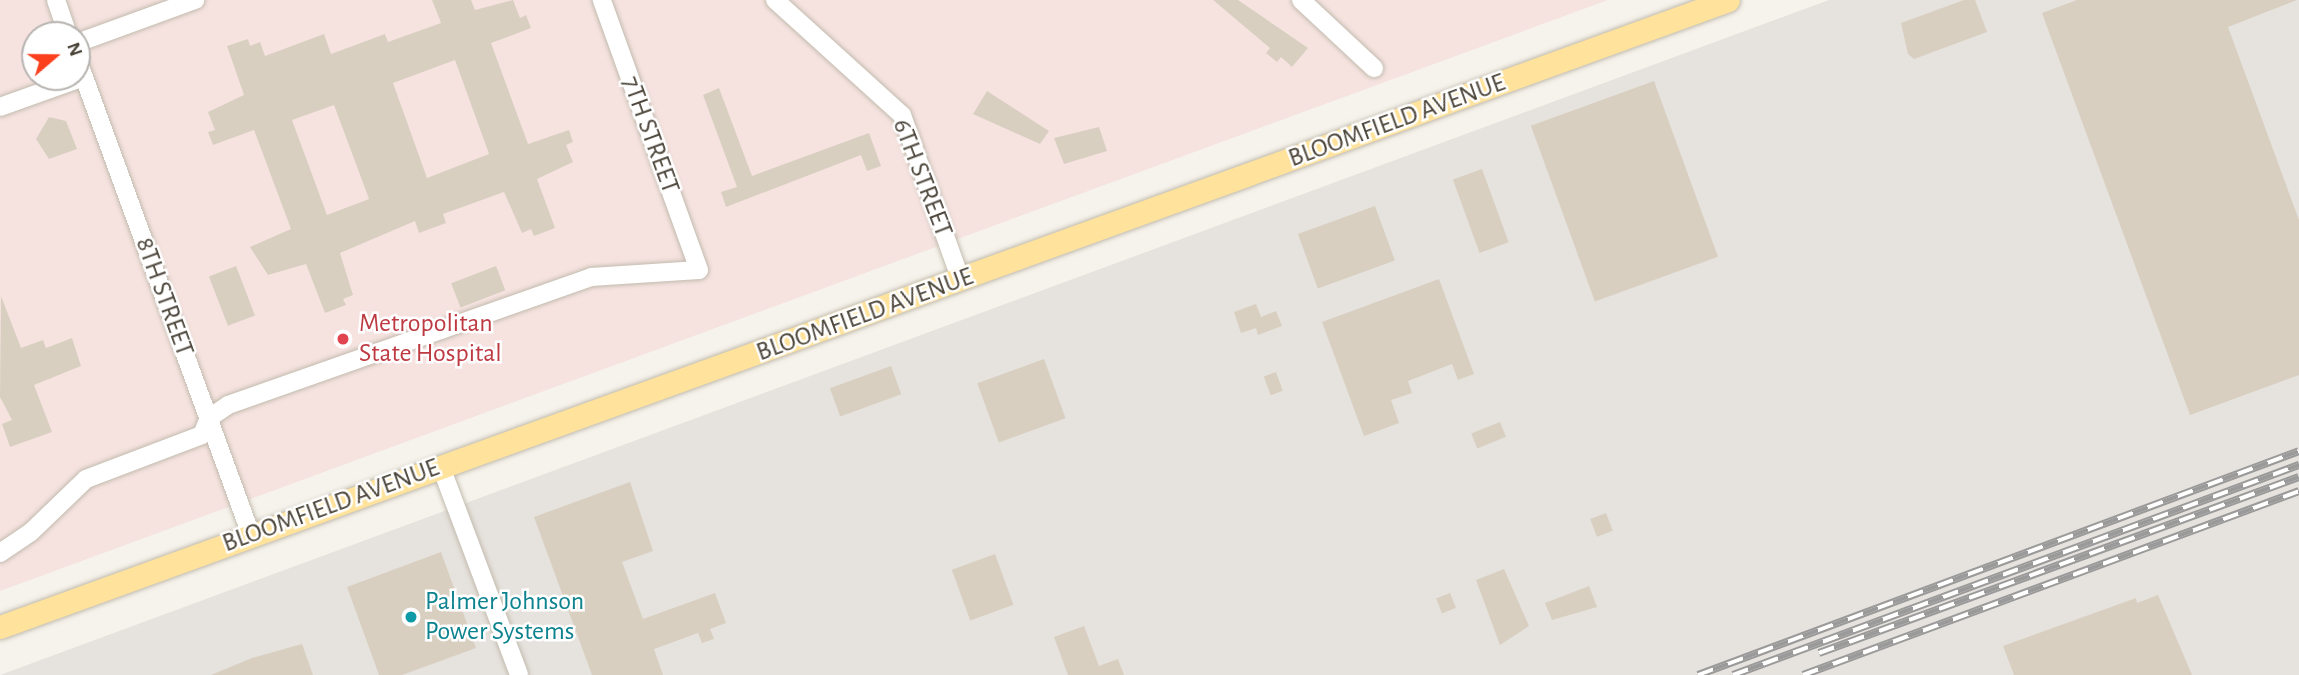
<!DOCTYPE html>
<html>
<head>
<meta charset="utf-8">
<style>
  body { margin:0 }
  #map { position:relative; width:2299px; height:675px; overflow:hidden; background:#f6f3ec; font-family:"Alegreya Sans",sans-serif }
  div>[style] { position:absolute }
  .industrial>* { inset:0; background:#e6e2dd }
  .medical>* { inset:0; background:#f6e3e0 }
  .building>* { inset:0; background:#d8cfc1; transform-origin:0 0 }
  .roads { filter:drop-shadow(0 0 2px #c2bbae) drop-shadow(0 0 2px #c2bbae) }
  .minor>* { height:18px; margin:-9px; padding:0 9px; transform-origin:9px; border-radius:9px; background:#fff }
  .major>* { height:23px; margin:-11.5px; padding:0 11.5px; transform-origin:11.5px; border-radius:11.5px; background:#ffe39c }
  .rail>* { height:8px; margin-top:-4px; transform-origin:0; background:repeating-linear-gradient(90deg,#fff 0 16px,#9a9a9a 0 32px); box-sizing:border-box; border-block:2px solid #9a9a9a }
  .dots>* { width:19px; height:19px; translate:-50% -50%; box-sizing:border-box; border:4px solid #fff; border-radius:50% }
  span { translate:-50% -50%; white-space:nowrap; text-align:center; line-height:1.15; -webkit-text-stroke:5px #fff; paint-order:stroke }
  .street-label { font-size:26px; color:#4b4439 }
  .health-label { font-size:26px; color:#be3a42 }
  .left { translate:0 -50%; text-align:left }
  .culture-label { font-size:26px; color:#0d838f }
  .north { position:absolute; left:21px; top:21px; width:70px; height:70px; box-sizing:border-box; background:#fff; border:2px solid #b7b4b0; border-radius:50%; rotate:70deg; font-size:19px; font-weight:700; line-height:28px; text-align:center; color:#4b4439 }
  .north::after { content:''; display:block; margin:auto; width:24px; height:32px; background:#fc3f1d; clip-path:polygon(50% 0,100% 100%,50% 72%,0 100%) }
</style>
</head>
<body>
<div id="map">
  <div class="industrial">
    <i style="clip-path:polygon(1829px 0,2299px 0,2299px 675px,0 675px)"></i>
  </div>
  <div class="medical">
    <i style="clip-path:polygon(evenodd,0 0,1608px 0,0 591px,0 0,35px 35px,77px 35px,77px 77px,35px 77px,35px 35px)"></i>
  </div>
  <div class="building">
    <i style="clip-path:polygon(evenodd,432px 0,471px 0,475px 10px,513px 0,520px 18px,526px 15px,531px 28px,491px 43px,528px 144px,569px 130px,573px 142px,566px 145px,573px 162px,537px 179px,555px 228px,534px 236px,531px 229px,522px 233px,504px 192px,443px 214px,446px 223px,419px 233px,415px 221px,340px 253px,353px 295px,343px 299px,346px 305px,325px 313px,306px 264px,268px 275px,250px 247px,291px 229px,254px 130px,213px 145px,208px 132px,215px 130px,208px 112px,244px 95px,227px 46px,248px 39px,250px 46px,260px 42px,265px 56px,324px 34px,331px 54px,385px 34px,388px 42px,441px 23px,432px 0,455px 60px,489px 154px,427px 178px,393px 83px,455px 60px,432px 0,334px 105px,369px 199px,327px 215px,292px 120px,334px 105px)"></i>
    <i style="clip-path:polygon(1213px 0,1238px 0,1308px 48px,1292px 67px,1281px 57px,1277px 62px,1266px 53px,1270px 48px)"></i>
    <i style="clip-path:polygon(1964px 0,1975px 0,1987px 32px,1914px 59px,1908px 54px,1901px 23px)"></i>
    <i style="clip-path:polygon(2077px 0,2297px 0,2228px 27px,2299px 220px,2299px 375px,2190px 415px,2042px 13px)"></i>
    <i style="left:1654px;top:81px;width:187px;height:131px;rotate:70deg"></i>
    <i style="clip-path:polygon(719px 88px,752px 176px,869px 133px,881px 166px,867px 171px,861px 155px,726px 207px,721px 192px,737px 187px,703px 95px)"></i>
    <i style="clip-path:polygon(987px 91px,1049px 131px,1040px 144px,973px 114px)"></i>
    <i style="clip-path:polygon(49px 117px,66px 121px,77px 149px,49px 159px,36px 139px)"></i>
    <i style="clip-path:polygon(1099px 127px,1107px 151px,1064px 164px,1054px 138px)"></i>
    <i style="left:1482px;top:169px;width:78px;height:31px;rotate:70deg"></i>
    <i style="left:1375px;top:206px;width:58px;height:82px;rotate:70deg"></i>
    <i style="left:236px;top:266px;width:53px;height:29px;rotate:69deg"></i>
    <i style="left:496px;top:266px;width:26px;height:48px;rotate:69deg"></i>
    <i style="clip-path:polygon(1439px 279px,1474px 374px,1458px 380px,1452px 364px,1408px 381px,1412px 393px,1391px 400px,1399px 423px,1364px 436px,1322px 322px)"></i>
    <i style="clip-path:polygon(1px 296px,21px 348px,43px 340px,46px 348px,72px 338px,81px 366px,34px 385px,52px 432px,10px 447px,2px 424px,12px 420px,0 397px)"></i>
    <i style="clip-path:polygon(1256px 304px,1261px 317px,1276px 311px,1282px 326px,1258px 335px,1256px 328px,1241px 333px,1234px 312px)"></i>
    <i style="left:1044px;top:359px;width:63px;height:71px;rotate:70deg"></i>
    <i style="left:891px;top:366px;width:30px;height:65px;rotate:70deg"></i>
    <i style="left:1276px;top:372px;width:20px;height:13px;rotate:70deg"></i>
    <i style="left:1500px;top:422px;width:16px;height:31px;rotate:68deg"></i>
    <i style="clip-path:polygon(630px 482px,653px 551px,622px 562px,643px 619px,715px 593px,726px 623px,710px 629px,714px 639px,702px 643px,698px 633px,654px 649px,663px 675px,592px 675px,534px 517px)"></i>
    <i style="left:1606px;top:513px;width:19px;height:17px;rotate:69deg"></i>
    <i style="clip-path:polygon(441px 552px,476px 648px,402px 675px,379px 675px,347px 587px)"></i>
    <i style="left:995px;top:554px;width:54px;height:46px;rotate:70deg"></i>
    <i style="clip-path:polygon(1504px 569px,1529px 626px,1500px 645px,1476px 580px)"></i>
    <i style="clip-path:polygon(1589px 586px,1597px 607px,1552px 620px,1545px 603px)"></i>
    <i style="left:1450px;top:593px;width:16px;height:15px;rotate:68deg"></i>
    <i style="clip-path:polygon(2158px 595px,2192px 675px,2014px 675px,2003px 646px,2136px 598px,2137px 603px)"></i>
    <i style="clip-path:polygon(1084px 626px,1099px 666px,1118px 659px,1124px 675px,1068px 675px,1054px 637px)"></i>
    <i style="clip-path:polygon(302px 644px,313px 675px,211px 675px,252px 658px)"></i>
  </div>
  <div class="roads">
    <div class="minor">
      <i style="left:56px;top:0;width:37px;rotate:71deg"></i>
      <i style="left:775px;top:0;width:171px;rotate:42.2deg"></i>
      <i style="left:902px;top:115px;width:176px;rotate:70.4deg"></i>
      <i style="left:1301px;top:0;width:100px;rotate:43deg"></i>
      <i style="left:77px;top:43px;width:126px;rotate:-20deg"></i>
      <i style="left:77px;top:58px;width:508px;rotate:69.96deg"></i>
      <i style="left:0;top:107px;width:89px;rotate:-19.7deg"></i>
      <i style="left:441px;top:467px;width:222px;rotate:69.4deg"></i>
      <i style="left:0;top:553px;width:37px;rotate:-34deg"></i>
      <i style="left:31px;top:532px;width:76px;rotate:-43.9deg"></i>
      <i style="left:86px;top:479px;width:124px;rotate:-20.8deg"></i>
      <i style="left:202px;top:435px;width:18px;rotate:-68deg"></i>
      <i style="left:209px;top:418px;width:23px;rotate:-34deg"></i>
      <i style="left:228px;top:405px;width:385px;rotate:-19.4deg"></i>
      <i style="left:591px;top:277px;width:108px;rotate:-3.7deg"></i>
      <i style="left:699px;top:270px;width:287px;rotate:-109.8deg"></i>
    </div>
    <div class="major">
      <i style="left:0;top:627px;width:1838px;rotate:-19.94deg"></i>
    </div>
  </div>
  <div class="rail">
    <i style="left:1819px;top:653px;width:511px;rotate:-20.14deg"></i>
    <i style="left:1698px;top:675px;width:641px;rotate:-20.44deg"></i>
    <i style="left:1733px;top:675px;width:604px;rotate:-20.36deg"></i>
    <i style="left:1803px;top:675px;width:529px;rotate:-20.35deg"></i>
  </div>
  <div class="dots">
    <i style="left:343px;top:339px;background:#e0444e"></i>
    <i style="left:411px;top:617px;background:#0f9aa8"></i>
  </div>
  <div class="street-label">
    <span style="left:1397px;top:121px;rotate:-20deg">BLOOMFIELD AVENUE</span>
    <span style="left:650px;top:135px;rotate:70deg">7TH STREET</span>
    <span style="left:922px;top:178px;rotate:69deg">6TH STREET</span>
    <span style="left:164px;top:297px;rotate:70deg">8TH STREET</span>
    <span style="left:865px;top:315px;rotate:-20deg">BLOOMFIELD AVENUE</span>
    <span style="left:331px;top:506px;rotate:-20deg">BLOOMFIELD AVENUE</span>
  </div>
  <div class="health-label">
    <span class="left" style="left:359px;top:339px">Metropolitan<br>State Hospital</span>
  </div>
  <div class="culture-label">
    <span class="left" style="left:425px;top:617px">Palmer Johnson<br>Power Systems</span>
  </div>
  <div class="north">N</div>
</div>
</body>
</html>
